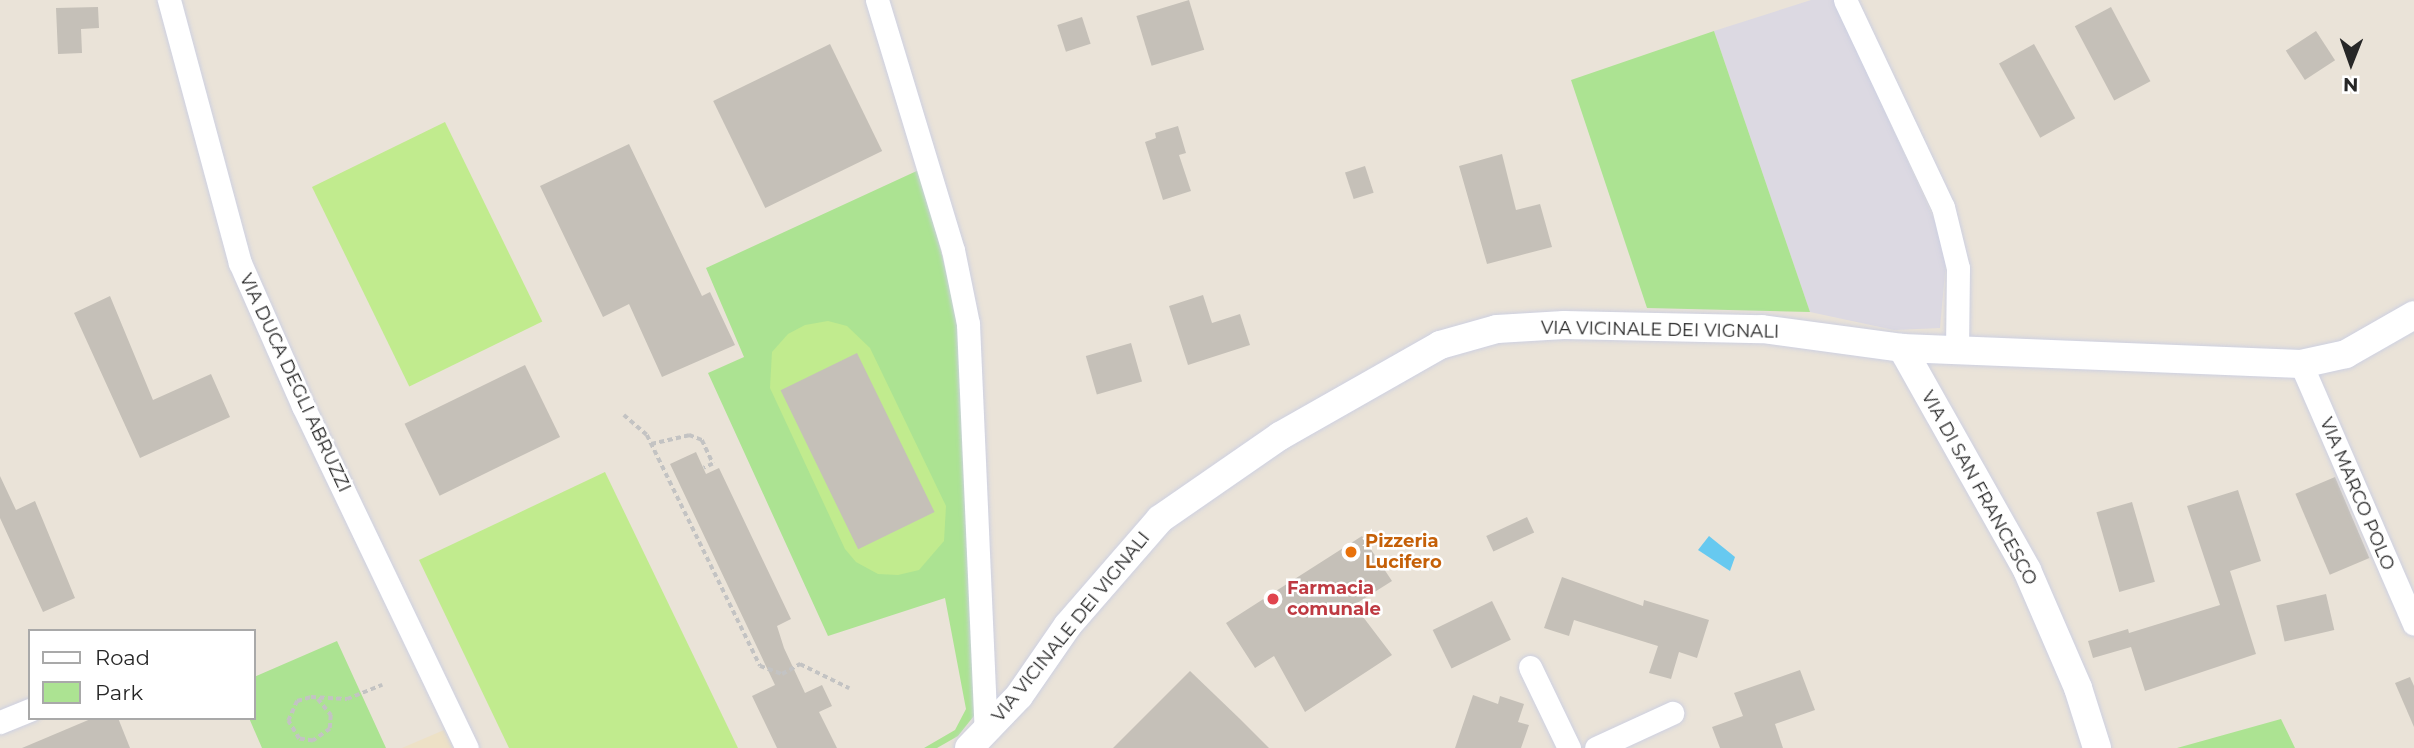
<!DOCTYPE html>
<html>
<head>
<meta charset="utf-8">
<style>
  body { margin:0 }
  #map { position:relative; width:2414px; height:748px; overflow:hidden; background:#eae3d8; font-family:Montserrat,sans-serif }
  div>[style] { position:absolute }
  .industrial>* { inset:0; background:#dcd9e2 }
  .education>* { inset:0; background:#ede1c6 }
  .green>* { inset:0; background:#ace392 }
  .pitch>* { inset:0; background:#c1eb8e; transform-origin:0 0 }
  .water>* { inset:0; background:#67c9f0 }
  .building>* { inset:0; background:#c5c0b8; transform-origin:0 0 }
  .path>* { height:3.5px; margin-top:-1.75px; transform-origin:0; background:repeating-linear-gradient(90deg,#c3c3c3 0 5px,transparent 0 8.5px) }
  .roads { filter:drop-shadow(0 0 2px #cdd0e1) drop-shadow(0 0 2px #cdd0e1) }
  .minor>* { height:23px; margin:-11.5px; padding:0 11.5px; transform-origin:11.5px; border-radius:11.5px; background:#fff }
  .tertiary>* { height:28px; margin:-14px; padding:0 14px; transform-origin:14px; border-radius:14px; background:#fff }
  .dots>* { width:19px; height:19px; translate:-50% -50%; box-sizing:border-box; border:4px solid #fff; border-radius:50% }
  span { translate:-50% -50%; white-space:nowrap; text-align:center; line-height:1.15; -webkit-text-stroke:5px #fff; paint-order:stroke }
  .street-label { font-size:18px; color:#272727 }
  .food-label { font-size:18px; color:#c56008; font-weight:700 }
  .left { translate:0 -50%; text-align:left }
  .health-label { font-size:18px; color:#be3a42; font-weight:700 }
  .legend { position:absolute; left:28px; top:629px; width:228px; height:91px; box-sizing:border-box; background:#fff; border:2px solid #a9a9a9; margin:0; padding:9px 12px; list-style:none; font-size:21px; color:#272727 }
  .legend li { display:flex; align-items:center; gap:14px; height:35px }
  .legend b { width:35px; border:2px solid #a9a9a9 }
  .north { position:absolute; left:2316px; top:28px; width:70px; height:70px; -webkit-text-stroke:5px #fff; paint-order:stroke; rotate:181deg; font-size:19px; font-weight:700; line-height:28px; text-align:center; color:#272727 }
  .north::after { content:''; display:block; margin:auto; width:24px; height:32px; background:#272727; clip-path:polygon(50% 0,100% 100%,50% 72%,0 100%) }
</style>
</head>
<body>
<div id="map">
  <div class="industrial">
    <i style="clip-path:polygon(1811px 0,1834px 0,1936px 224px,1946px 261px,1940px 328px,1894px 330px,1810px 312px,1714px 31px)"></i>
  </div>
  <div class="education">
    <i style="clip-path:polygon(444px 730px,453px 748px,402px 748px)"></i>
  </div>
  <div class="green">
    <i style="clip-path:polygon(1714px 31px,1810px 312px,1647px 308px,1571px 80px)"></i>
    <i style="clip-path:polygon(921px 169px,962px 337px,981px 707px,958px 736px,937px 748px,924px 748px,955px 730px,966px 709px,945px 598px,828px 636px,708px 373px,744px 357px,706px 268px)"></i>
    <i style="clip-path:polygon(337px 641px,386px 748px,262px 748px,249px 718px,254px 718px,254px 677px)"></i>
    <i style="clip-path:polygon(2281px 719px,2295px 748px,2176px 748px,2177px 748px)"></i>
  </div>
  <div class="pitch">
    <i style="left:445px;top:122px;width:222px;height:148px;rotate:64deg"></i>
    <i style="clip-path:polygon(828px 321px,847px 326px,870px 348px,946px 506px,944px 541px,919px 570px,898px 575px,878px 574px,856px 562px,845px 549px,770px 388px,772px 352px,788px 334px,805px 325px)"></i>
    <i style="clip-path:polygon(605px 472px,738px 748px,509px 748px,419px 560px)"></i>
  </div>
  <div class="water">
    <i style="clip-path:polygon(1709px 536px,1735px 557px,1730px 571px,1698px 550px)"></i>
  </div>
  <div class="building">
    <i style="left:1189px;top:0;width:52px;height:55px;rotate:73deg"></i>
    <i style="clip-path:polygon(98px 7px,99px 28px,81px 29px,82px 53px,58px 54px,56px 8px)"></i>
    <i style="left:2111px;top:7px;width:84px;height:41px;rotate:62deg"></i>
    <i style="left:1082px;top:17px;width:28px;height:26px;rotate:72deg"></i>
    <i style="left:2316px;top:31px;width:35px;height:36px;rotate:57deg"></i>
    <i style="left:830px;top:44px;width:119px;height:130px;rotate:64deg"></i>
    <i style="left:2034px;top:44px;width:85px;height:40px;rotate:61deg"></i>
    <i style="clip-path:polygon(1178px 126px,1186px 153px,1179px 155px,1191px 191px,1163px 200px,1145px 142px,1156px 138px,1155px 133px)"></i>
    <i style="clip-path:polygon(629px 144px,702px 296px,710px 292px,735px 345px,662px 377px,629px 304px,603px 317px,540px 186px)"></i>
    <i style="clip-path:polygon(1502px 154px,1516px 210px,1540px 204px,1552px 247px,1487px 264px,1459px 166px)"></i>
    <i style="left:1365px;top:166px;width:28px;height:21px;rotate:72deg"></i>
    <i style="clip-path:polygon(1203px 295px,1212px 323px,1240px 314px,1250px 345px,1188px 365px,1169px 306px)"></i>
    <i style="clip-path:polygon(110px 296px,153px 400px,211px 374px,230px 417px,140px 458px,74px 313px)"></i>
    <i style="left:1131px;top:343px;width:40px;height:47px;rotate:74deg"></i>
    <i style="left:857px;top:353px;width:177px;height:85px;rotate:64deg"></i>
    <i style="left:525px;top:365px;width:80px;height:134px;rotate:64deg"></i>
    <i style="clip-path:polygon(696px 452px,706px 474px,719px 468px,791px 619px,777px 626px,784px 648px,805px 693px,822px 685px,832px 706px,819px 712px,837px 748px,777px 748px,752px 696px,775px 685px,670px 464px)"></i>
    <i style="clip-path:polygon(0 476px,16px 510px,35px 501px,75px 598px,43px 612px,0 518px)"></i>
    <i style="left:2335px;top:477px;width:88px;height:43px;rotate:67deg"></i>
    <i style="clip-path:polygon(2238px 490px,2261px 561px,2230px 571px,2256px 654px,2145px 691px,2131px 647px,2093px 658px,2088px 641px,2128px 629px,2129px 633px,2220px 605px,2187px 506px)"></i>
    <i style="left:2132px;top:502px;width:83px;height:37px;rotate:74deg"></i>
    <i style="left:1527px;top:517px;width:17px;height:45px;rotate:65deg"></i>
    <i style="clip-path:polygon(1362px 536px,1392px 581px,1354px 605px,1392px 655px,1305px 712px,1274px 656px,1255px 668px,1226px 623px)"></i>
    <i style="clip-path:polygon(1562px 577px,1643px 606px,1644px 600px,1709px 620px,1697px 658px,1679px 652px,1671px 679px,1649px 673px,1658px 646px,1574px 620px,1569px 636px,1544px 628px)"></i>
    <i style="left:2326px;top:594px;width:37px;height:51px;rotate:77deg"></i>
    <i style="left:1492px;top:601px;width:43px;height:66px;rotate:64deg"></i>
    <i style="clip-path:polygon(1800px 670px,1815px 710px,1775px 724px,1783px 748px,1720px 748px,1712px 727px,1743px 716px,1734px 693px)"></i>
    <i style="clip-path:polygon(1190px 671px,1240px 719px,1269px 748px,1113px 748px)"></i>
    <i style="clip-path:polygon(2410px 677px,2414px 686px,2414px 727px,2395px 683px)"></i>
    <i style="clip-path:polygon(1473px 695px,1498px 704px,1500px 696px,1524px 704px,1518px 722px,1529px 725px,1521px 748px,1455px 748px)"></i>
    <i style="clip-path:polygon(93px 718px,118px 718px,130px 748px,22px 748px)"></i>
  </div>
  <div class="path">
    <i style="left:624px;top:415px;width:30px;rotate:41deg"></i>
    <i style="left:647px;top:435px;width:257px;rotate:63.9deg"></i>
    <i style="left:760px;top:666px;width:23px;rotate:20deg"></i>
    <i style="left:782px;top:674px;width:21px;rotate:-29deg"></i>
    <i style="left:800px;top:664px;width:55px;rotate:26.1deg"></i>
    <i style="left:651px;top:444px;width:39px;rotate:-13deg"></i>
    <i style="left:689px;top:435px;width:14px;rotate:21deg"></i>
    <i style="left:702px;top:440px;width:26px;rotate:65deg"></i>
    <i style="left:713px;top:464px;width:10px;rotate:156deg"></i>
    <i style="left:318px;top:699px;width:21px;rotate:51deg"></i>
    <i style="left:331px;top:715px;width:14px;rotate:94deg"></i>
    <i style="left:330px;top:729px;width:21px;rotate:145deg"></i>
    <i style="left:313px;top:741px;width:14px;rotate:-172deg"></i>
    <i style="left:299px;top:739px;width:21px;rotate:-121deg"></i>
    <i style="left:288px;top:721px;width:22px;rotate:-66deg"></i>
    <i style="left:297px;top:701px;width:15px;rotate:-16deg"></i>
    <i style="left:311px;top:697px;width:36px;rotate:3deg"></i>
    <i style="left:347px;top:699px;width:38px;rotate:-22deg"></i>
  </div>
  <div class="roads">
    <div class="minor">
      <i style="left:169px;top:0;width:272px;rotate:74.9deg"></i>
      <i style="left:240px;top:263px;width:156px;rotate:66.2deg"></i>
      <i style="left:303px;top:406px;width:379px;rotate:64.4deg"></i>
      <i style="left:877px;top:0;width:261px;rotate:73.1deg"></i>
      <i style="left:953px;top:250px;width:76px;rotate:78.5deg"></i>
      <i style="left:968px;top:324px;width:406px;rotate:87.5deg"></i>
      <i style="left:1845px;top:0;width:229px;rotate:64.7deg"></i>
      <i style="left:1943px;top:207px;width:63px;rotate:76.2deg"></i>
      <i style="left:1958px;top:268px;width:82px;rotate:90.7deg"></i>
      <i style="left:2301px;top:364px;width:283px;rotate:66.5deg"></i>
      <i style="left:1530px;top:667px;width:90px;rotate:64.3deg"></i>
      <i style="left:0;top:722px;width:32px;rotate:-22deg"></i>
      <i style="left:1596px;top:748px;width:84px;rotate:-24.7deg"></i>
    </div>
    <div class="tertiary">
      <i style="left:1902px;top:348px;width:255px;rotate:60.6deg"></i>
      <i style="left:2027px;top:570px;width:129px;rotate:66.6deg"></i>
      <i style="left:2078px;top:688px;width:63px;rotate:72.4deg"></i>
      <i style="left:969px;top:748px;width:72px;rotate:-46.1deg"></i>
      <i style="left:1019px;top:696px;width:86px;rotate:-55.4deg"></i>
      <i style="left:1068px;top:625px;width:140px;rotate:-49deg"></i>
      <i style="left:1160px;top:519px;width:146px;rotate:-34.7deg"></i>
      <i style="left:1280px;top:436px;width:184px;rotate:-29.6deg"></i>
      <i style="left:1440px;top:345px;width:59px;rotate:-15.7deg"></i>
      <i style="left:1497px;top:329px;width:67px;rotate:-3.4deg"></i>
      <i style="left:1564px;top:325px;width:198px;rotate:1.2deg"></i>
      <i style="left:1762px;top:329px;width:141px;rotate:7.7deg"></i>
      <i style="left:1902px;top:348px;width:399px;rotate:2.3deg"></i>
      <i style="left:2301px;top:364px;width:46px;rotate:-12.5deg"></i>
      <i style="left:2346px;top:354px;width:78px;rotate:-29.8deg"></i>
    </div>
  </div>
  <div class="dots">
    <i style="left:1351px;top:552px;background:#e8710a"></i>
    <i style="left:1273px;top:599px;background:#e0444e"></i>
  </div>
  <div class="street-label">
    <span style="left:1660px;top:330px;rotate:1deg">VIA VICINALE DEI VIGNALI</span>
    <span style="left:295px;top:383px;rotate:65deg">VIA DUCA DEGLI ABRUZZI</span>
    <span style="left:1979px;top:488px;rotate:61deg">VIA DI SAN FRANCESCO</span>
    <span style="left:2357px;top:494px;rotate:67deg">VIA MARCO POLO</span>
    <span style="left:1071px;top:627px;rotate:-51deg">VIA VICINALE DEI VIGNALI</span>
  </div>
  <div class="food-label">
    <span class="left" style="left:1365px;top:552px">Pizzeria<br>Lucifero</span>
  </div>
  <div class="health-label">
    <span class="left" style="left:1287px;top:599px">Farmacia<br>comunale</span>
  </div>
  <ul class="legend">
  <li><b style="height:9px;background:#fff"></b>Road</li>
  <li><b style="height:19px;background:#ace392"></b>Park</li>
  </ul>
  <div class="north">N</div>
</div>
</body>
</html>
